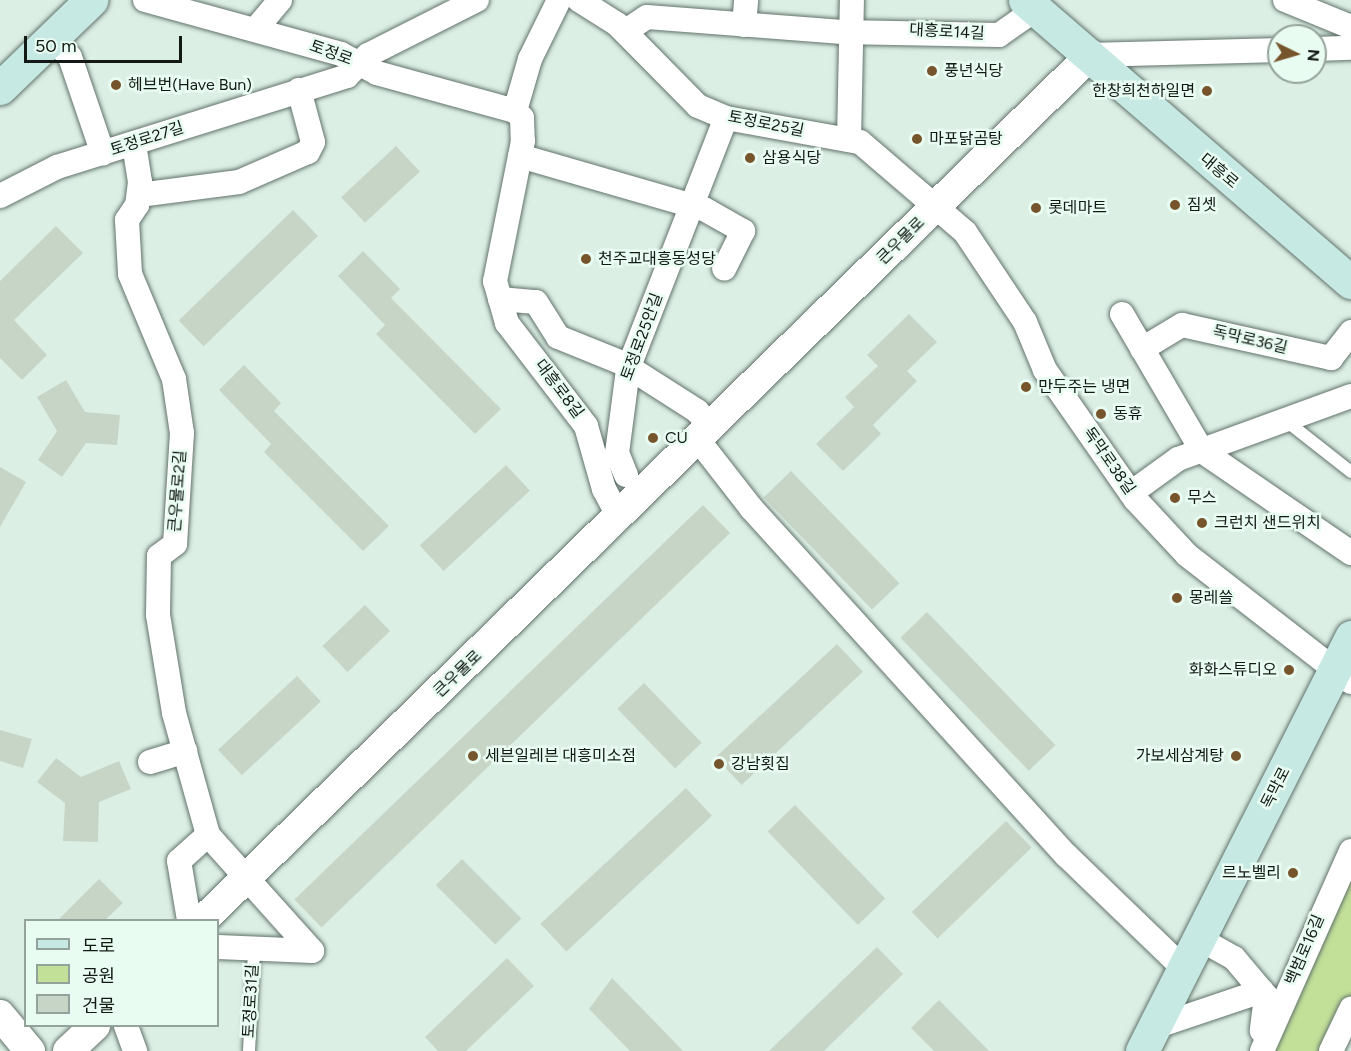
<!DOCTYPE html>
<html>
<head>
<meta charset="utf-8">
<style>
  body { margin:0 }
  #map { position:relative; width:1351px; height:1051px; overflow:hidden; background:#dcefe5; font-family:Figtree,"Noto Sans KR",sans-serif }
  div>[style] { position:absolute }
  .green>* { inset:0; background:#c3e099 }
  .building>* { inset:0; background:#c7d5c7; transform-origin:0 0 }
  .roads { filter:drop-shadow(0 0 2px #62736b) drop-shadow(0 0 2px #62736b) }
  .service>* { height:12px; margin:-6px; padding:0 6px; transform-origin:6px; border-radius:6px; background:#fff }
  .minor>* { height:24px; margin:-12px; padding:0 12px; transform-origin:12px; border-radius:12px; background:#fff }
  .tertiary>* { height:30px; margin:-15px; padding:0 15px; transform-origin:15px; border-radius:15px; background:#fff }
  .secondary>* { height:33px; margin:-16.5px; padding:0 16.5px; transform-origin:16.5px; border-radius:16.5px; background:#c6e9e4 }
  .dots>* { width:16px; height:16px; translate:-50% -50%; box-sizing:border-box; border:3px solid #e9fcf2; border-radius:50% }
  span { translate:-50% -50%; white-space:nowrap; text-align:center; line-height:1.15; -webkit-text-stroke:5px #e9fcf2; paint-order:stroke }
  .street-label { font-size:16px; color:#131a16 }
  .poi-label { font-size:16px; color:#131a16 }
  .left { translate:0 -50%; text-align:left }
  .right { translate:-100% -50%; text-align:right }
  .legend { position:absolute; left:24px; top:919px; width:195px; height:108px; box-sizing:border-box; background:#e9fcf2; border:2px solid #93a29a; margin:0; padding:8px 10px; list-style:none; font-size:18px; color:#131a16 }
  .legend li { display:flex; align-items:center; gap:12px; height:30px }
  .legend b { width:30px; border:2px solid #93a29a }
  .north { position:absolute; left:1267px; top:24px; width:60px; height:60px; box-sizing:border-box; background:#e9fcf2; border:2px solid #93a29a; border-radius:50%; rotate:95deg; font-size:16px; font-weight:700; line-height:24px; text-align:center; color:#131a16 }
  .north::after { content:''; display:block; margin:auto; width:21px; height:27px; background:#77552c; clip-path:polygon(50% 0,100% 100%,50% 72%,0 100%) }
  .scale { position:absolute; left:24px; top:36px; width:158px; height:27px; box-sizing:border-box; border:3px solid #131a16; border-top:0; padding-left:8px; font-size:18px; line-height:21px; white-space:nowrap; color:#131a16; -webkit-text-stroke:4px #e9fcf2; paint-order:stroke }
</style>
</head>
<body>
<div id="map">
  <div class="green">
    <i style="clip-path:polygon(1351px 867px,1351px 1036px,1344px 1051px,1265px 1051px)"></i>
  </div>
  <div class="building">
    <i style="left:396px;top:146px;width:35px;height:75px;rotate:47deg"></i>
    <i style="left:293px;top:210px;width:36px;height:159px;rotate:46deg"></i>
    <i style="clip-path:polygon(56px 226px,83px 253px,14px 320px,47px 355px,22px 380px,0 358px,0 281px)"></i>
    <i style="clip-path:polygon(363px 251px,400px 289px,391px 298px,501px 409px,475px 434px,376px 334px,385px 325px,338px 276px)"></i>
    <i style="clip-path:polygon(909px 314px,937px 342px,907px 371px,917px 381px,873px 425px,881px 434px,843px 471px,816px 444px,854px 407px,845px 397px,878px 366px,867px 355px)"></i>
    <i style="clip-path:polygon(244px 365px,281px 403px,274px 411px,389px 526px,363px 551px,264px 452px,271px 444px,219px 390px)"></i>
    <i style="clip-path:polygon(66px 380px,85px 412px,120px 415px,117px 445px,86px 443px,62px 477px,38px 460px,57px 431px,37px 397px)"></i>
    <i style="left:506px;top:465px;width:35px;height:118px;rotate:47deg"></i>
    <i style="clip-path:polygon(0 467px,26px 482px,0 527px)"></i>
    <i style="left:791px;top:471px;width:156px;height:38px;rotate:46deg"></i>
    <i style="left:703px;top:505px;width:39px;height:568px;rotate:46deg"></i>
    <i style="left:365px;top:605px;width:36px;height:59px;rotate:46deg"></i>
    <i style="left:927px;top:612px;width:185px;height:37px;rotate:46deg"></i>
    <i style="left:837px;top:644px;width:38px;height:166px;rotate:47deg"></i>
    <i style="left:297px;top:676px;width:35px;height:108px;rotate:47deg"></i>
    <i style="left:644px;top:683px;width:83px;height:37px;rotate:46deg"></i>
    <i style="clip-path:polygon(0 730px,32px 739px,23px 768px,0 761px)"></i>
    <i style="clip-path:polygon(56px 758px,81px 777px,119px 761px,131px 789px,99px 802px,98px 842px,63px 841px,65px 803px,37px 782px)"></i>
    <i style="left:686px;top:788px;width:38px;height:199px;rotate:47deg"></i>
    <i style="left:795px;top:805px;width:130px;height:38px;rotate:46deg"></i>
    <i style="left:1006px;top:821px;width:37px;height:131px;rotate:46deg"></i>
    <i style="left:462px;top:859px;width:84px;height:37px;rotate:45deg"></i>
    <i style="clip-path:polygon(99px 879px,123px 903px,104px 921px,57px 921px)"></i>
    <i style="clip-path:polygon(877px 947px,903px 974px,824px 1051px,769px 1051px)"></i>
    <i style="clip-path:polygon(507px 958px,534px 986px,466px 1051px,438px 1051px,425px 1037px)"></i>
    <i style="clip-path:polygon(612px 978px,660px 1027px,683px 1051px,630px 1051px,589px 1009px)"></i>
    <i style="clip-path:polygon(939px 1000px,989px 1051px,934px 1051px,911px 1028px)"></i>
  </div>
  <div class="roads">
    <div class="service">
      <i style="left:1285px;top:420px;width:84px;rotate:38.2deg"></i>
      <i style="left:249px;top:1051px;width:100px;rotate:-87.1deg"></i>
    </div>
    <div class="minor">
      <i style="left:145px;top:0;width:203px;rotate:15.4deg"></i>
      <i style="left:341px;top:54px;width:41px;rotate:27.8deg"></i>
      <i style="left:377px;top:73px;width:143px;rotate:15.4deg"></i>
      <i style="left:579px;top:0;width:45px;rotate:32.3deg"></i>
      <i style="left:617px;top:24px;width:115px;rotate:45.4deg"></i>
      <i style="left:698px;top:106px;width:30px;rotate:23deg"></i>
      <i style="left:726px;top:118px;width:136px;rotate:10.2deg"></i>
      <i style="left:860px;top:142px;width:138px;rotate:40.6deg"></i>
      <i style="left:965px;top:232px;width:108px;rotate:56.3deg"></i>
      <i style="left:1025px;top:322px;width:52px;rotate:67.4deg"></i>
      <i style="left:1045px;top:370px;width:157px;rotate:55.1deg"></i>
      <i style="left:1135px;top:499px;width:76px;rotate:47.1deg"></i>
      <i style="left:1187px;top:555px;width:207px;rotate:37.8deg"></i>
      <i style="left:1285px;top:0;width:71px;rotate:22.2deg"></i>
      <i style="left:744px;top:25px;width:25px;rotate:-85deg"></i>
      <i style="left:255px;top:30px;width:39px;rotate:-50deg"></i>
      <i style="left:626px;top:31px;width:25px;rotate:-34deg"></i>
      <i style="left:647px;top:17px;width:196px;rotate:4.4deg"></i>
      <i style="left:842px;top:32px;width:157px;rotate:1.1deg"></i>
      <i style="left:999px;top:35px;width:45px;rotate:-35.1deg"></i>
      <i style="left:52px;top:38px;width:26px;rotate:47deg"></i>
      <i style="left:70px;top:57px;width:102px;rotate:71.2deg"></i>
      <i style="left:1315px;top:49px;width:36px;rotate:-2deg"></i>
      <i style="left:1091px;top:55px;width:188px;rotate:-1.5deg"></i>
      <i style="left:515px;top:111px;width:10px;rotate:45deg"></i>
      <i style="left:522px;top:118px;width:23px;rotate:88deg"></i>
      <i style="left:523px;top:141px;width:143px;rotate:101.3deg"></i>
      <i style="left:495px;top:281px;width:44px;rotate:74.1deg"></i>
      <i style="left:507px;top:323px;width:130px;rotate:52.5deg"></i>
      <i style="left:586px;top:426px;width:66px;rotate:74.1deg"></i>
      <i style="left:604px;top:489px;width:32px;rotate:62deg"></i>
      <i style="left:515px;top:111px;width:54px;rotate:-73.9deg"></i>
      <i style="left:530px;top:59px;width:66px;rotate:-63.8deg"></i>
      <i style="left:849px;top:140px;width:140px;rotate:-88.8deg"></i>
      <i style="left:134px;top:144px;width:38px;rotate:81deg"></i>
      <i style="left:140px;top:182px;width:23px;rotate:97deg"></i>
      <i style="left:137px;top:205px;width:18px;rotate:124deg"></i>
      <i style="left:127px;top:220px;width:54px;rotate:86.8deg"></i>
      <i style="left:130px;top:274px;width:114px;rotate:67.3deg"></i>
      <i style="left:174px;top:379px;width:55px;rotate:81.6deg"></i>
      <i style="left:182px;top:433px;width:111px;rotate:93.6deg"></i>
      <i style="left:175px;top:544px;width:20px;rotate:143deg"></i>
      <i style="left:159px;top:556px;width:59px;rotate:91deg"></i>
      <i style="left:158px;top:615px;width:99px;rotate:80.7deg"></i>
      <i style="left:174px;top:713px;width:127px;rotate:74.4deg"></i>
      <i style="left:208px;top:835px;width:156px;rotate:48.1deg"></i>
      <i style="left:520px;top:156px;width:191px;rotate:16.1deg"></i>
      <i style="left:704px;top:209px;width:45px;rotate:29.4deg"></i>
      <i style="left:743px;top:231px;width:42px;rotate:116.6deg"></i>
      <i style="left:139px;top:195px;width:101px;rotate:-7.4deg"></i>
      <i style="left:239px;top:182px;width:75px;rotate:-23.5deg"></i>
      <i style="left:308px;top:152px;width:11px;rotate:-63deg"></i>
      <i style="left:313px;top:142px;width:54px;rotate:-105.1deg"></i>
      <i style="left:0;top:196px;width:64px;rotate:-27deg"></i>
      <i style="left:57px;top:167px;width:304px;rotate:-17.4deg"></i>
      <i style="left:347px;top:76px;width:30px;rotate:-45deg"></i>
      <i style="left:368px;top:55px;width:122px;rotate:-26.8deg"></i>
      <i style="left:500px;top:299px;width:36px;rotate:5deg"></i>
      <i style="left:536px;top:302px;width:41px;rotate:57.8deg"></i>
      <i style="left:558px;top:337px;width:69px;rotate:22.1deg"></i>
      <i style="left:622px;top:363px;width:89px;rotate:32.6deg"></i>
      <i style="left:697px;top:411px;width:22px;rotate:47deg"></i>
      <i style="left:1122px;top:314px;width:159px;rotate:59.7deg"></i>
      <i style="left:1202px;top:451px;width:181px;rotate:34.4deg"></i>
      <i style="left:1142px;top:349px;width:47px;rotate:-31deg"></i>
      <i style="left:1182px;top:325px;width:153px;rotate:12.5deg"></i>
      <i style="left:1331px;top:358px;width:33px;rotate:-52deg"></i>
      <i style="left:699px;top:441px;width:86px;rotate:52.1deg"></i>
      <i style="left:752px;top:509px;width:467px;rotate:47.8deg"></i>
      <i style="left:1066px;top:855px;width:163px;rotate:44deg"></i>
      <i style="left:626px;top:475px;width:24px;rotate:-112deg"></i>
      <i style="left:617px;top:453px;width:85px;rotate:-82.5deg"></i>
      <i style="left:628px;top:369px;width:269px;rotate:-68.7deg"></i>
      <i style="left:1131px;top:493px;width:58px;rotate:-35.9deg"></i>
      <i style="left:1178px;top:459px;width:184px;rotate:-20deg"></i>
      <i style="left:150px;top:762px;width:37px;rotate:-17deg"></i>
      <i style="left:189px;top:920px;width:60px;rotate:-99.6deg"></i>
      <i style="left:179px;top:861px;width:39px;rotate:-42deg"></i>
      <i style="left:1198px;top:938px;width:41px;rotate:29.1deg"></i>
      <i style="left:1234px;top:958px;width:50px;rotate:49.9deg"></i>
      <i style="left:1266px;top:996px;width:35px;rotate:97deg"></i>
      <i style="left:218px;top:947px;width:94px;rotate:2.4deg"></i>
      <i style="left:126px;top:1026px;width:27px;rotate:70deg"></i>
      <i style="left:1155px;top:1027px;width:113px;rotate:-18.6deg"></i>
      <i style="left:1262px;top:1051px;width:219px;rotate:-66deg"></i>
      <i style="left:1331px;top:1051px;width:47px;rotate:-64.5deg"></i>
    </div>
    <div class="tertiary">
      <i style="left:203px;top:920px;width:1240px;rotate:-44.25deg"></i>
      <i style="left:0;top:1015px;width:47px;rotate:50.2deg"></i>
      <i style="left:68px;top:1051px;width:37px;rotate:-43deg"></i>
    </div>
    <div class="secondary">
      <i style="left:1025px;top:0;width:431px;rotate:40.9deg"></i>
      <i style="left:0;top:88px;width:127px;rotate:-44deg"></i>
      <i style="left:1142px;top:1051px;width:464px;rotate:-63.2deg"></i>
    </div>
  </div>
  <div class="dots">
    <i style="left:932px;top:71px;background:#77552c"></i>
    <i style="left:116px;top:85px;background:#77552c"></i>
    <i style="left:1207px;top:91px;background:#77552c"></i>
    <i style="left:917px;top:139px;background:#77552c"></i>
    <i style="left:750px;top:158px;background:#77552c"></i>
    <i style="left:1175px;top:205px;background:#77552c"></i>
    <i style="left:1036px;top:208px;background:#77552c"></i>
    <i style="left:586px;top:259px;background:#77552c"></i>
    <i style="left:1026px;top:387px;background:#77552c"></i>
    <i style="left:1101px;top:414px;background:#77552c"></i>
    <i style="left:653px;top:438px;background:#77552c"></i>
    <i style="left:1175px;top:498px;background:#77552c"></i>
    <i style="left:1202px;top:523px;background:#77552c"></i>
    <i style="left:1177px;top:598px;background:#77552c"></i>
    <i style="left:1289px;top:670px;background:#77552c"></i>
    <i style="left:473px;top:756px;background:#77552c"></i>
    <i style="left:1236px;top:756px;background:#77552c"></i>
    <i style="left:719px;top:764px;background:#77552c"></i>
    <i style="left:1293px;top:873px;background:#77552c"></i>
  </div>
  <div class="street-label">
    <span style="left:947px;top:32px;rotate:3deg">대흥로14길</span>
    <span style="left:331px;top:53px;rotate:20deg">토정로</span>
    <span style="left:766px;top:124px;rotate:11deg">토정로25길</span>
    <span style="left:147px;top:139px;rotate:-18deg">토정로27길</span>
    <span style="left:1219px;top:171px;rotate:40deg">대흥로</span>
    <span style="left:901px;top:241px;rotate:-45deg">큰우물로</span>
    <span style="left:642px;top:337px;rotate:-70deg">토정로25안길</span>
    <span style="left:1250px;top:340px;rotate:13deg">독막로36길</span>
    <span style="left:559px;top:389px;rotate:53deg">대흥로8길</span>
    <span style="left:1109px;top:461px;rotate:55deg">독막로38길</span>
    <span style="left:178px;top:491px;rotate:-86deg">큰우물로2길</span>
    <span style="left:458px;top:674px;rotate:-44deg">큰우물로</span>
    <span style="left:1276px;top:788px;rotate:-63deg">독막로</span>
    <span style="left:1305px;top:950px;rotate:-67deg">백범로16길</span>
    <span style="left:251px;top:1001px;rotate:-87deg">토정로31길</span>
  </div>
  <div class="poi-label">
    <span class="left" style="left:944px;top:71px">풍년식당</span>
    <span class="left" style="left:128px;top:85px">헤브번(Have Bun)</span>
    <span class="right" style="left:1195px;top:91px">한창희천하일면</span>
    <span class="left" style="left:929px;top:139px">마포닭곰탕</span>
    <span class="left" style="left:762px;top:158px">삼용식당</span>
    <span class="left" style="left:1187px;top:205px">짐셋</span>
    <span class="left" style="left:1048px;top:208px">롯데마트</span>
    <span class="left" style="left:598px;top:259px">천주교대흥동성당</span>
    <span class="left" style="left:1038px;top:387px">만두주는 냉면</span>
    <span class="left" style="left:1113px;top:414px">동휴</span>
    <span class="left" style="left:665px;top:438px">CU</span>
    <span class="left" style="left:1187px;top:498px">무스</span>
    <span class="left" style="left:1214px;top:523px">크런치 샌드위치</span>
    <span class="left" style="left:1189px;top:598px">몽레쓸</span>
    <span class="right" style="left:1277px;top:670px">화화스튜디오</span>
    <span class="left" style="left:485px;top:756px">세븐일레븐 대흥미소점</span>
    <span class="right" style="left:1224px;top:756px">가보세삼계탕</span>
    <span class="left" style="left:731px;top:764px">강남횟집</span>
    <span class="right" style="left:1281px;top:873px">르노벨리</span>
  </div>
  <ul class="legend">
  <li><b style="height:8px;background:#c6e9e4"></b>도로</li>
  <li><b style="height:16px;background:#c3e099"></b>공원</li>
  <li><b style="height:16px;background:#c7d5c7"></b>건물</li>
  </ul>
  <div class="north">N</div>
  <div class="scale">50 m</div>
</div>
</body>
</html>
